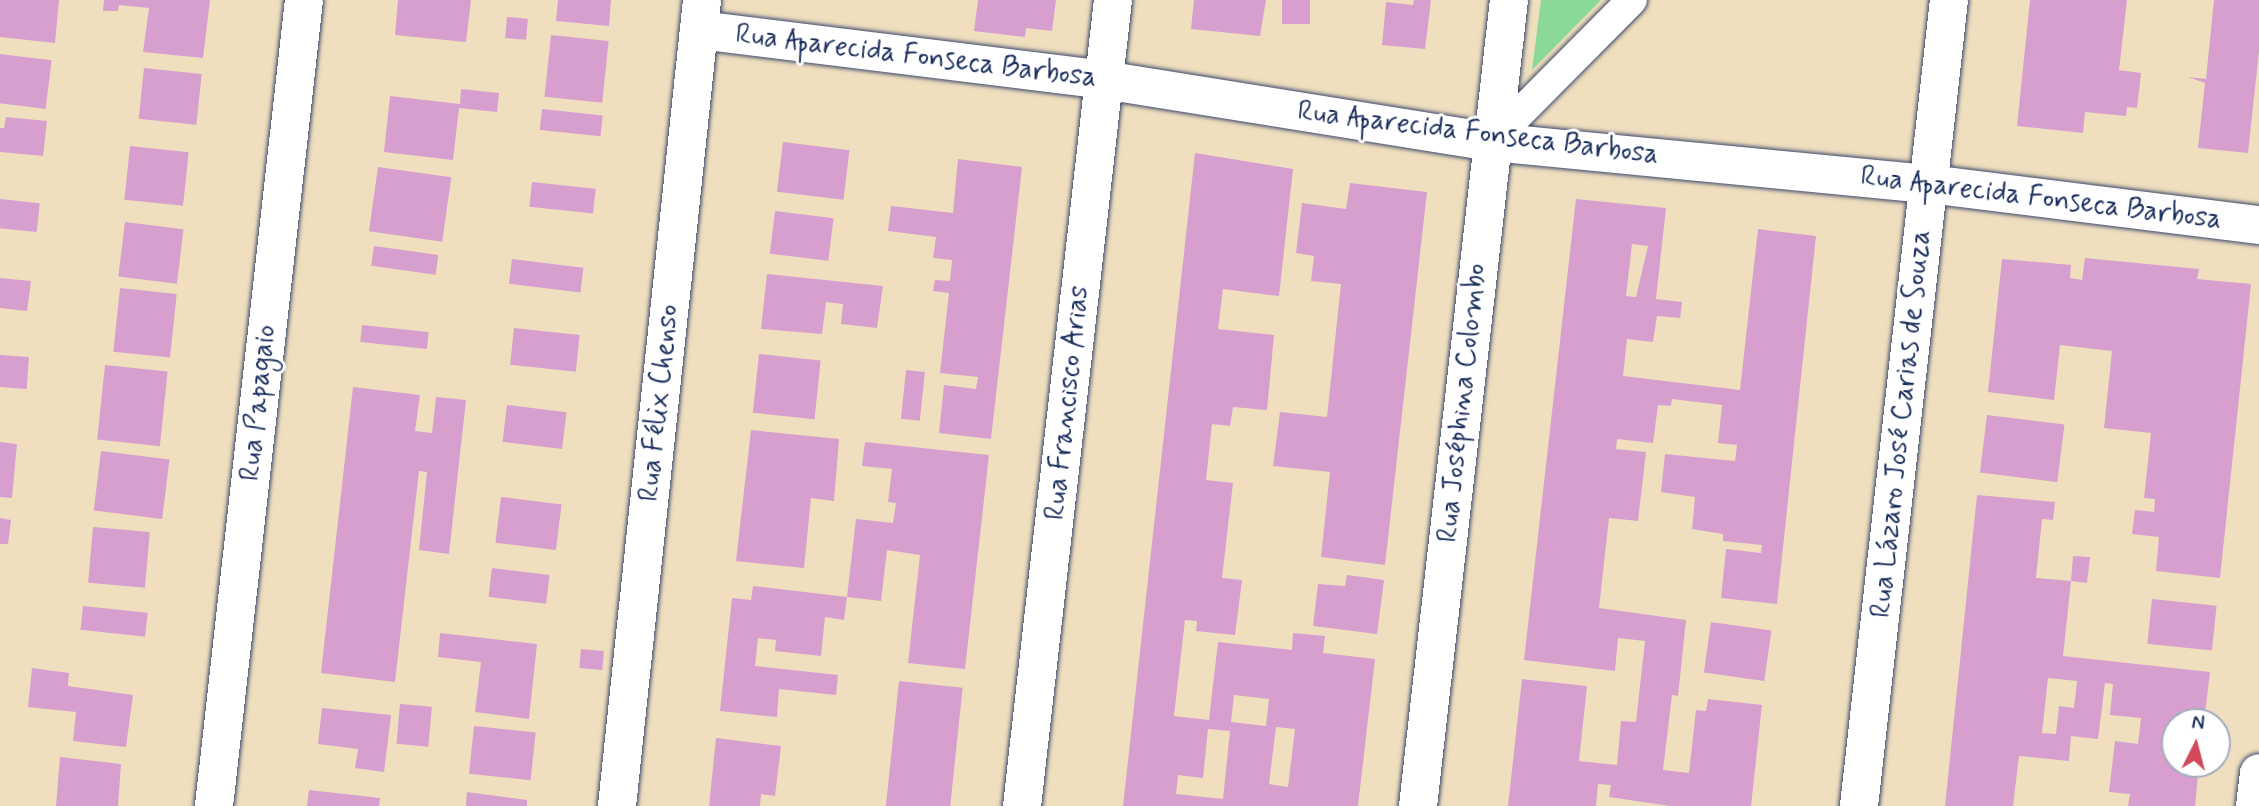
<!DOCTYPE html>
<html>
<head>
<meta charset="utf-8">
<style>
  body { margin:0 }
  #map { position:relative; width:2259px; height:806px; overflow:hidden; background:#f0dfbf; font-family:Mynerve,sans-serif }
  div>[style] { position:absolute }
  .green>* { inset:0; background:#8bd997 }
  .building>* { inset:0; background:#d79fce; transform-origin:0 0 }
  .roads { filter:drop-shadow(0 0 2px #3b496d) drop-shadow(0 0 2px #3b496d) }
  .service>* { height:30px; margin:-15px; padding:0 15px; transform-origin:15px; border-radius:15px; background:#fff }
  .minor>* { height:38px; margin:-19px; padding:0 19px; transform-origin:19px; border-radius:19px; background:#fff }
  span { translate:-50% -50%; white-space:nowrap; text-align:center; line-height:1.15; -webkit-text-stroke:6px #fff; paint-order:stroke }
  .street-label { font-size:28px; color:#1b2f5e }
  .north { position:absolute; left:2161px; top:708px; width:70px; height:70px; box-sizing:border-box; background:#fff; border:2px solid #a4acbf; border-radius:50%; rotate:6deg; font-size:19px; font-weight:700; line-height:28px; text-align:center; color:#1b2f5e }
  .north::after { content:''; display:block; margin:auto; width:24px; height:32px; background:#d1495b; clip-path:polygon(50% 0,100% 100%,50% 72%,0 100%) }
</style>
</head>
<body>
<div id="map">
  <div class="green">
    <i style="clip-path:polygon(1541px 0,1601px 0,1532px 70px)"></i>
  </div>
  <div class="building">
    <i style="clip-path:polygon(0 0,59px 0,55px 43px,0 37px)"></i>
    <i style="clip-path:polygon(104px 0,210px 0,203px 58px,143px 52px,149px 8px,119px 5px,118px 11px,103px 11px)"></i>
    <i style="clip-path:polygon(398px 0,471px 0,466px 42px,395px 35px)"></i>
    <i style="clip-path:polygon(558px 0,611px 0,609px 26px,556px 21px)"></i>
    <i style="clip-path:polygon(978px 0,1056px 0,1052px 31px,1026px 28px,1025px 37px,974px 31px)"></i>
    <i style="clip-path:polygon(1194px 0,1266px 0,1260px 36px,1191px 29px)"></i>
    <i style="left:1282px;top:0;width:28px;height:24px"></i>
    <i style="clip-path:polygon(1414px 0,1431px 0,1425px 49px,1382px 45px,1386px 2px,1413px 5px)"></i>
    <i style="clip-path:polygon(2030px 0,2127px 0,2119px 70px,2141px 73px,2137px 108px,2127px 107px,2126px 116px,2085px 112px,2083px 133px,2017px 126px)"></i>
    <i style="clip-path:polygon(2214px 0,2259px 0,2259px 51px,2248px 153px,2198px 148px,2205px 83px,2188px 77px,2206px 79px)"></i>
    <i style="left:507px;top:17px;width:21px;height:21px;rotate:5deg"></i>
    <i style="left:551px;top:35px;width:58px;height:62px;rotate:6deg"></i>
    <i style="left:0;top:54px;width:52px;height:49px;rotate:7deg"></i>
    <i style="left:144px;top:68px;width:58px;height:51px;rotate:6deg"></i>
    <i style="clip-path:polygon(461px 89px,499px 93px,497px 112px,459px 108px,453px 160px,384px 152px,390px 96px,460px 104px)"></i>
    <i style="left:542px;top:109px;width:61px;height:21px;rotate:6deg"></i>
    <i style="clip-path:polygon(6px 117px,47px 121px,43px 156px,0 152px,0 128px,4px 128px)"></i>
    <i style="left:783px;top:142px;width:67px;height:50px;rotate:7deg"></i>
    <i style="left:130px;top:146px;width:59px;height:54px;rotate:6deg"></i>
    <i style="clip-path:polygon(evenodd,1195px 153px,1293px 169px,1279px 296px,1223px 289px,1218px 329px,1274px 335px,1267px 410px,1233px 407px,1230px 426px,1212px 424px,1206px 480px,1233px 483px,1222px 578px,1242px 580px,1235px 635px,1196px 631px,1197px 621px,1185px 620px,1174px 716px,1209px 720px,1218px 642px,1292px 650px,1293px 633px,1325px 636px,1323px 653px,1375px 659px,1358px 806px,1123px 806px,1195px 153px,1234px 695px,1269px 699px,1266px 726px,1231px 722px,1234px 695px,1195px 153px,1276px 727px,1295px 729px,1288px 787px,1269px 784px,1276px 727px,1195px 153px,1208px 729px,1230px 731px,1223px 799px,1176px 794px,1178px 775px,1203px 778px,1208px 729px)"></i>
    <i style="clip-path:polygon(958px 159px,1022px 167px,991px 439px,939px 433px,944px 385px,976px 389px,978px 377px,940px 373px,949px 293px,933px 291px,935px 280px,950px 281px,952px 260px,933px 258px,936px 237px,888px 231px,891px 206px,953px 213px)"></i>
    <i style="left:378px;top:167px;width:74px;height:65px;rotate:8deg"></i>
    <i style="left:532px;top:182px;width:64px;height:25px;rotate:6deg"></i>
    <i style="clip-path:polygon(1350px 183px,1427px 192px,1385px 565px,1321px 557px,1330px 472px,1273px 466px,1280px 412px,1327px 417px,1341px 284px,1311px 281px,1314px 256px,1296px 253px,1302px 203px,1346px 209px)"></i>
    <i style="left:0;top:199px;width:40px;height:29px;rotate:6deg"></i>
    <i style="clip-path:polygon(evenodd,1576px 199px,1666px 208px,1656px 299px,1682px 302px,1680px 318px,1657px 316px,1653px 342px,1627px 339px,1623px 376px,1740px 390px,1758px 229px,1816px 236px,1777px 604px,1721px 598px,1726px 549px,1761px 553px,1762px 545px,1723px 541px,1723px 534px,1692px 529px,1695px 497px,1661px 492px,1665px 454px,1735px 461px,1737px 445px,1718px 443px,1722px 405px,1672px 399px,1671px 406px,1658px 405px,1653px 443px,1617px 439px,1616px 449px,1646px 452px,1638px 521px,1609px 518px,1599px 608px,1686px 620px,1678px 696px,1672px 695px,1663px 770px,1689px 773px,1696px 710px,1706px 711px,1708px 699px,1762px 705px,1751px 806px,1670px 806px,1609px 797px,1611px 785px,1598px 784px,1596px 806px,1508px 806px,1522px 679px,1587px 686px,1579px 761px,1617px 765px,1621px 721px,1636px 722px,1645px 641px,1618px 638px,1615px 671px,1524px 660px,1576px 199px,1632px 244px,1648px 246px,1636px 297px,1626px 296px,1632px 244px)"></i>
    <i style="left:775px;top:211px;width:59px;height:43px;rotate:7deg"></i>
    <i style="left:125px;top:222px;width:59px;height:55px;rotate:7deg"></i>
    <i style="left:374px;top:246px;width:65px;height:20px;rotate:8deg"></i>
    <i style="clip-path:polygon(2085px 258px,2199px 269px,2197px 279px,2251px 284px,2220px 578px,2156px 571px,2159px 537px,2132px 534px,2135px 510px,2154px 512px,2155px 499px,2144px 498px,2151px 433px,2104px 428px,2112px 351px,2060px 345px,2054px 400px,1988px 392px,2002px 259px,2071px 265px,2070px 278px,2082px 280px)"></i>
    <i style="left:512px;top:259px;width:72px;height:25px;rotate:7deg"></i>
    <i style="clip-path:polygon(767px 274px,883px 286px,877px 328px,841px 324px,843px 304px,826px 302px,822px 334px,761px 329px)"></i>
    <i style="clip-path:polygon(0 278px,31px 281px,27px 311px,0 308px)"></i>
    <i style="left:120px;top:288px;width:57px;height:64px;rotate:6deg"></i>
    <i style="left:362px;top:325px;width:67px;height:17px;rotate:6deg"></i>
    <i style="left:514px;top:328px;width:66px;height:37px;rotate:6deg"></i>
    <i style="left:759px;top:354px;width:62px;height:59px;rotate:6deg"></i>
    <i style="left:0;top:355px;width:29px;height:32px;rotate:4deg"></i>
    <i style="left:105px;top:365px;width:63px;height:75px;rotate:6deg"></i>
    <i style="left:906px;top:370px;width:19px;height:49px;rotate:6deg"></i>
    <i style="clip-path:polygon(353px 387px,420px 395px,415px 431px,432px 433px,436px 397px,466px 400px,449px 554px,419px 550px,427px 472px,419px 471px,395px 682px,321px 673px)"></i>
    <i style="left:507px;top:405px;width:60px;height:37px;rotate:7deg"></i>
    <i style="left:1987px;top:415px;width:78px;height:58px;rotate:7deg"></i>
    <i style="clip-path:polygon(751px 430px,839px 439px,834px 501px,811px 498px,804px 568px,736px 561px)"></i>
    <i style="clip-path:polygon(0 442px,17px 444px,12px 498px,0 497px)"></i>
    <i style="clip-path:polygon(865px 442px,989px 455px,965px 669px,908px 663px,920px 555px,887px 550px,881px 601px,847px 597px,856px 519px,893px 523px,896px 503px,888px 502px,892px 469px,862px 466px)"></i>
    <i style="left:101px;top:451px;width:69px;height:60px;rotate:7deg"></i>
    <i style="clip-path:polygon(evenodd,1977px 495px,2055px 502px,2053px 520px,2042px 519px,2036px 578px,2071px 581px,2073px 556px,2090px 557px,2087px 583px,2071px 581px,2063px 656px,2210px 672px,2204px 722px,2175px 722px,2175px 764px,2199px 764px,2195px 806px,2128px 806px,2130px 794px,2109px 792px,2115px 741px,2138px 744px,2141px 718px,2110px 715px,2113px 684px,2105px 683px,2098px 739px,2071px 736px,2069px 761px,2019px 756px,2013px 806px,1945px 806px,1977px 495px,2048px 678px,2077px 681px,2074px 708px,2059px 706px,2056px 734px,2042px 733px,2048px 678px)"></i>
    <i style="left:501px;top:497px;width:61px;height:46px;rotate:7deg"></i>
    <i style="clip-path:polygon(0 518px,11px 520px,8px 544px,0 544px)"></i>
    <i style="left:93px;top:527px;width:57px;height:56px;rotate:5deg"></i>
    <i style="left:492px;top:568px;width:58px;height:29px;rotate:7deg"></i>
    <i style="clip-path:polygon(1347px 575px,1384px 580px,1377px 634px,1313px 626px,1318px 584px,1345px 586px)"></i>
    <i style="clip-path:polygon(753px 586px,847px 597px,844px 620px,825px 617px,821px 656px,775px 651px,776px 640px,758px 638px,755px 666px,838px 675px,836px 695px,779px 689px,777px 717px,720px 711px,732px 598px,751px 600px)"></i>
    <i style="left:2152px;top:599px;width:65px;height:45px;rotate:6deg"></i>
    <i style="left:83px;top:606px;width:65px;height:24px;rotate:6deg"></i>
    <i style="left:1711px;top:622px;width:61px;height:51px;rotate:8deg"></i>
    <i style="clip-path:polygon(440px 633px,537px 644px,529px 719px,475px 712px,481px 662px,438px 657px)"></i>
    <i style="left:581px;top:649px;width:23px;height:19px;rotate:5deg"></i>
    <i style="clip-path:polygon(32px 668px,69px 673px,68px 686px,133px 695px,126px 747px,73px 741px,76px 712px,28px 707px)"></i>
    <i style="left:899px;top:681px;width:64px;height:126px;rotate:6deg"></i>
    <i style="left:400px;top:704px;width:32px;height:40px;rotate:5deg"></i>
    <i style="clip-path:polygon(322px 708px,391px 715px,384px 772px,355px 768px,358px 749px,318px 744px)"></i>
    <i style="left:474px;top:726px;width:62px;height:48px;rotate:6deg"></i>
    <i style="clip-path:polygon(716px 738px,781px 746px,775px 796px,761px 794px,760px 806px,709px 806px)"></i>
    <i style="clip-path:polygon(60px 757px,121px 764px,118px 806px,56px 806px)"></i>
    <i style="clip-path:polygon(309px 790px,380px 798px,379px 806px,307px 806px)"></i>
    <i style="clip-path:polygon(467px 792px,527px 800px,527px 806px,466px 806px)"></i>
  </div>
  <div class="roads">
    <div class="service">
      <i style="left:1491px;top:142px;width:200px;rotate:-45.2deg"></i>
    </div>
    <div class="minor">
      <i style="left:699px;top:30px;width:408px;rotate:7deg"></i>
      <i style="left:1104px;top:80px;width:392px;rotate:9.1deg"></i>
      <i style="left:1491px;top:142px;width:440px;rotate:5.5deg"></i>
      <i style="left:1929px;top:184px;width:333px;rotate:7.1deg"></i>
      <i style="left:214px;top:806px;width:811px;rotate:-83.63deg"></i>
      <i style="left:617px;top:806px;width:810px;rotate:-83.98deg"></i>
      <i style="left:1022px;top:806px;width:811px;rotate:-83.56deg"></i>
      <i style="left:1418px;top:806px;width:811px;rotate:-83.56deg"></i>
      <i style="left:1859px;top:806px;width:811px;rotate:-83.63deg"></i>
      <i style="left:2255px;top:806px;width:33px;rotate:-83deg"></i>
    </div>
  </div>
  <div class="street-label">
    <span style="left:916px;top:57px;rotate:7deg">Rua Aparecida Fonseca Barbosa</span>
    <span style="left:1478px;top:134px;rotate:7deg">Rua Aparecida Fonseca Barbosa</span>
    <span style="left:2041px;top:199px;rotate:7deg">Rua Aparecida Fonseca Barbosa</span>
    <span style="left:259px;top:403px;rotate:-84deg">Rua Papagaio</span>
    <span style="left:660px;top:403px;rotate:-84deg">Rua Félix Chenso</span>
    <span style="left:1068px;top:403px;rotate:-84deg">Rua Francisco Arias</span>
    <span style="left:1463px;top:403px;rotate:-84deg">Rua Joséphina Colombo</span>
    <span style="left:1902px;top:424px;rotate:-84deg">Rua Lázaro José Carias de Souza</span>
  </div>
  <div class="north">N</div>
</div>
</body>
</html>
